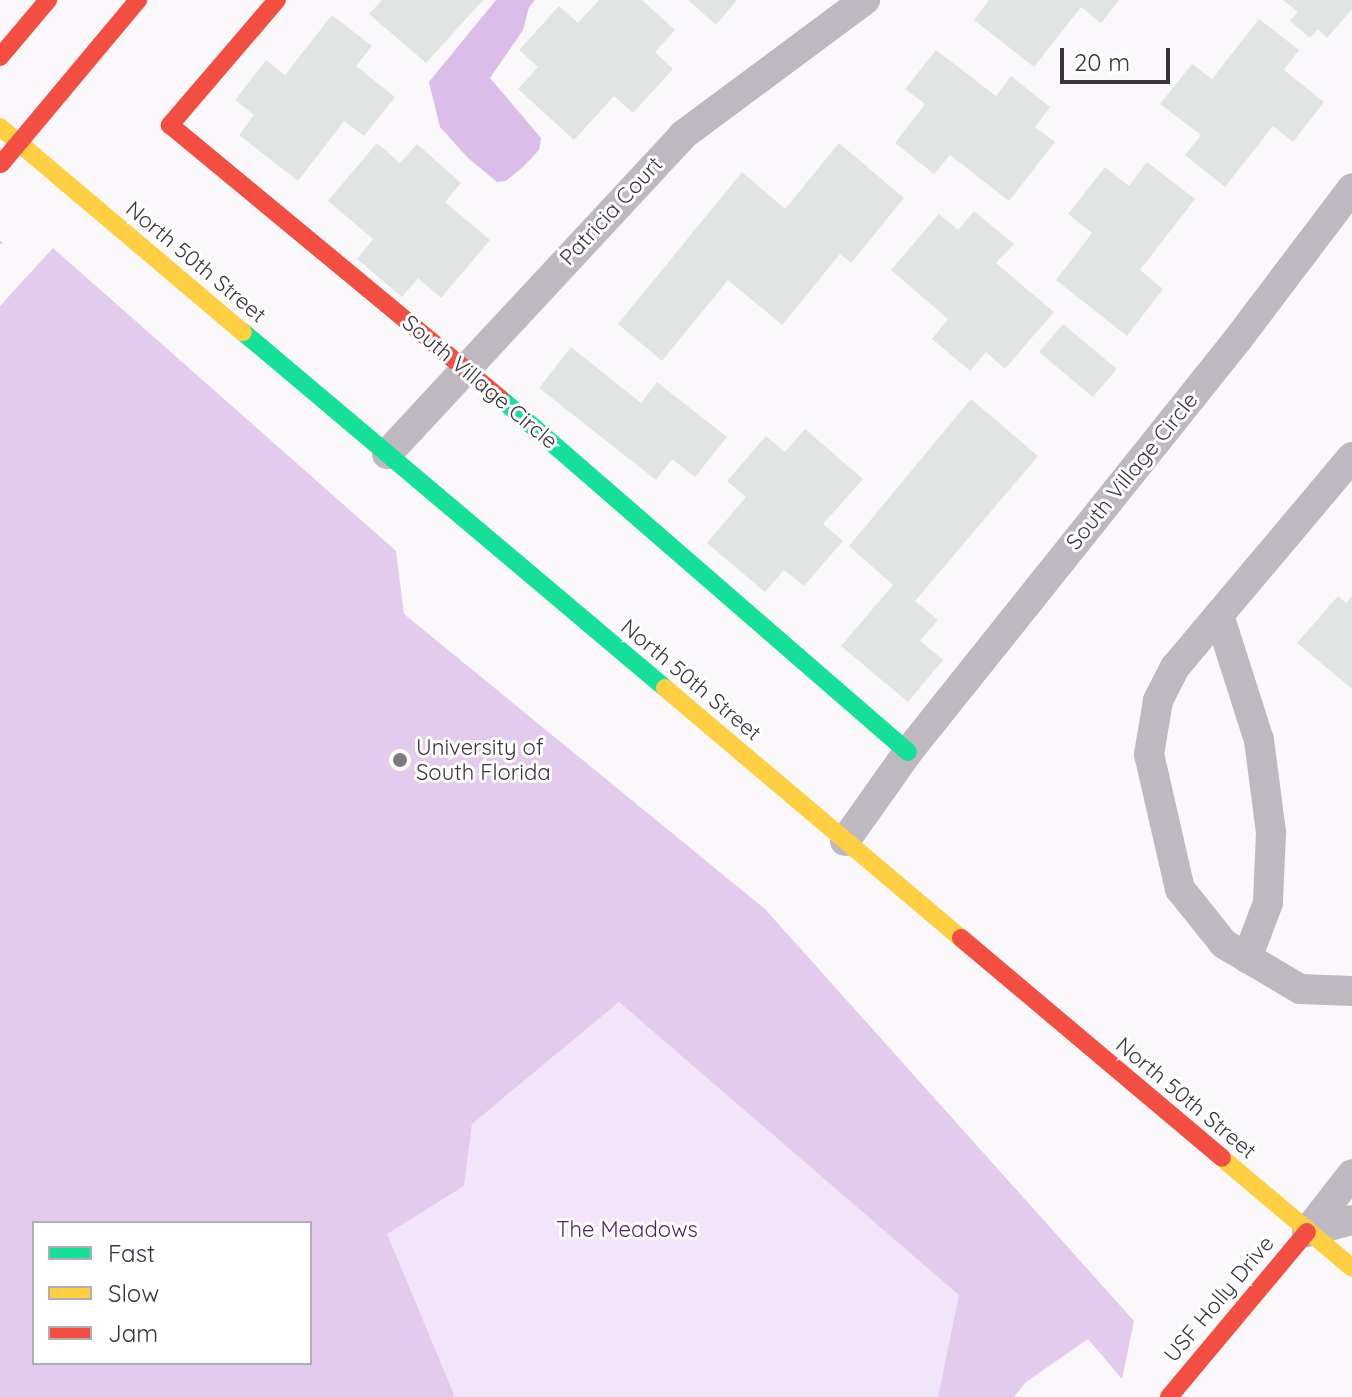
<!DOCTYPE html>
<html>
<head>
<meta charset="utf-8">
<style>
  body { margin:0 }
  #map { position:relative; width:1352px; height:1397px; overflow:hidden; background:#faf8fb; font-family:Quicksand,sans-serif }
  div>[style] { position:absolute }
  .green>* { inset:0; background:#f2e5f9 }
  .forest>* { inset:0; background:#e3cbee }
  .water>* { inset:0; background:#dabde9 }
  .building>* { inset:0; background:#e0e5e3; transform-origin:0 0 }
  .path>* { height:5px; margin-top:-2.5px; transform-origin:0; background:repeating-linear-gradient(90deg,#beb9c0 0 4px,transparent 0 8px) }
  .street>* { height:30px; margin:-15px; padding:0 15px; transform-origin:15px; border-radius:15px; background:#beb9c1 }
  .fast>* { height:18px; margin:-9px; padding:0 9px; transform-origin:9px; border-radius:9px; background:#16e098 }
  .slow>* { height:18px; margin:-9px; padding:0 9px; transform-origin:9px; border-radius:9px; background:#ffcf43 }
  .jam>* { height:18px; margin:-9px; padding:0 9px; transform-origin:9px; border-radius:9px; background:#f24e42 }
  .dots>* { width:22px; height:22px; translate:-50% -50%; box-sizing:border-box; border:4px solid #fff; border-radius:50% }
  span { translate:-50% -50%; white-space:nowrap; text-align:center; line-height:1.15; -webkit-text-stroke:6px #fff; paint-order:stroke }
  .street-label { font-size:22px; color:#3b333e }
  .poi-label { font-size:22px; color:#3b333e }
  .left { translate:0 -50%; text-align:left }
  .park-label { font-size:22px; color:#501e66 }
  .legend { position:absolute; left:32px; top:1221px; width:280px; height:144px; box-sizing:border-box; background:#fff; border:2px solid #b1adb2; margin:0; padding:10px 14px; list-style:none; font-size:24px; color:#3b333e }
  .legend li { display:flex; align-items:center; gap:16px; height:40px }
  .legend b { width:40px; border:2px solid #b1adb2 }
  .scale { position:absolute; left:1060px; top:48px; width:110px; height:36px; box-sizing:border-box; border:4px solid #3b333e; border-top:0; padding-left:10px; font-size:24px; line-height:28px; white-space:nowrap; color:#3b333e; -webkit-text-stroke:6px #fff; paint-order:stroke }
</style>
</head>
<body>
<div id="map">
  <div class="green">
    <i style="clip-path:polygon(619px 1002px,960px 1295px,938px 1397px,455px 1397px,386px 1234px,464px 1186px,472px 1124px)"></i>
  </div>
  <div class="forest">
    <i style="clip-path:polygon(evenodd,53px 248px,396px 551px,404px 614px,765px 909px,1134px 1321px,1122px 1379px,1088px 1339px,1026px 1382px,1014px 1397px,938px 1397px,959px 1295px,619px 1002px,472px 1124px,464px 1186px,387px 1234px,455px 1397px,0 1397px,0 306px,53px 248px,34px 1223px,310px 1223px,310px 1363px,34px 1363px,34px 1223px)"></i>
  </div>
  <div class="water">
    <i style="clip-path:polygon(496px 0,535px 0,529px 7px,523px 30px,490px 78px,541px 138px,539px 150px,523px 167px,506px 181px,497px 182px,468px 158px,440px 127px,429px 82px)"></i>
  </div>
  <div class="building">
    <i style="clip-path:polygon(382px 0,483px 0,426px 63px,369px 14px)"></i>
    <i style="clip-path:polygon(599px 0,642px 0,675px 30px,655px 52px,673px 69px,633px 113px,614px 96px,574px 140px,518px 89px,538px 67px,519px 50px,559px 6px,578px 23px)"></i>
    <i style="clip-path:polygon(688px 0,737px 0,716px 25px)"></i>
    <i style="clip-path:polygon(989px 0,1119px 0,1101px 23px,1081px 7px,1034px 67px,974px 20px)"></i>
    <i style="clip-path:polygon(1283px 0,1352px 0,1352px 9px,1327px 38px,1318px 29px,1310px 38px,1290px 21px,1298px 12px)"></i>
    <i style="clip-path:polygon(332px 15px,372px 46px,356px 66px,395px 97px,364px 136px,344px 121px,298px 181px,239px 135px,254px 115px,235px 100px,266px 60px,285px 75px)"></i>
    <i style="clip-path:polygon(1259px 19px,1299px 50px,1284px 70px,1324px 102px,1293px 142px,1273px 126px,1225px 187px,1185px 155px,1201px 135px,1160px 104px,1192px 64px,1212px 79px)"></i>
    <i style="clip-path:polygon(936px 50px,996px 96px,1011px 76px,1050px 107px,1035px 127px,1055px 142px,1009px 201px,950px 155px,934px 174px,895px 143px,925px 104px,905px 89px)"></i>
    <i style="clip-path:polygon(377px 143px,400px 163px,417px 144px,461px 183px,445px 202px,490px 240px,441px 298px,418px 278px,402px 297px,357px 259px,373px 239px,328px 201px)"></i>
    <i style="clip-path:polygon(839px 143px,904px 198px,851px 263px,840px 254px,782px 325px,728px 280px,662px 361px,618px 324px,742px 172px,785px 209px)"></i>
    <i style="clip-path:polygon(1147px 162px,1195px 199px,1140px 270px,1163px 289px,1127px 336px,1056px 280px,1092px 233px,1068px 214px,1105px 167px,1129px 186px)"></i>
    <i style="clip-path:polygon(974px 211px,1014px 244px,996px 263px,1054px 312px,1005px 369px,986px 352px,970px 371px,932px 339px,948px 319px,891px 270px,939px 214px,958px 230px)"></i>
    <i style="left:1063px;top:324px;width:70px;height:37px;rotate:40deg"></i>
    <i style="clip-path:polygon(571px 347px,641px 403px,657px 382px,727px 437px,695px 477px,672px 459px,656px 480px,539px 388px)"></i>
    <i style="clip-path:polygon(971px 399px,1038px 456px,915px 601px,938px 620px,920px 641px,943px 660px,908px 702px,841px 646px,893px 585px,849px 546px)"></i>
    <i style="clip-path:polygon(805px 429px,863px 479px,823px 524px,843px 541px,804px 586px,784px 570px,765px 592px,707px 543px,746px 497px,727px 481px,766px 436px,785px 452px)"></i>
    <i style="clip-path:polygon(1338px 596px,1346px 603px,1352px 596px,1352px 689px,1297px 643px)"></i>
  </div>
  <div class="path">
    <i style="left:0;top:242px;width:1px;rotate:-45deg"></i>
  </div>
  <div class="street">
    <i style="left:387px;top:454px;width:435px;rotate:-47.1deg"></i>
    <i style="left:683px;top:135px;width:227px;rotate:-36.6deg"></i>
    <i style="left:1352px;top:457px;width:275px;rotate:130.1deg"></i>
    <i style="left:1175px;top:667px;width:38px;rotate:117deg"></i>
    <i style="left:1158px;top:701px;width:54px;rotate:99.6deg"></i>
    <i style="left:1149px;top:754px;width:139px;rotate:77.1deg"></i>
    <i style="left:1180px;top:889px;width:70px;rotate:51.3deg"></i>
    <i style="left:1224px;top:944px;width:88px;rotate:30.6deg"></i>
    <i style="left:1300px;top:989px;width:52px;rotate:2.2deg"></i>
    <i style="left:1219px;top:615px;width:131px;rotate:72.3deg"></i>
    <i style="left:1259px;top:740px;width:94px;rotate:82.6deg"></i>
    <i style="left:1271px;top:833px;width:70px;rotate:92.5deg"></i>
    <i style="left:1268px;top:903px;width:59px;rotate:110.9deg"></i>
    <i style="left:845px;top:841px;width:109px;rotate:-54.7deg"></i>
    <i style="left:908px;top:752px;width:529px;rotate:-51.37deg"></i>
    <i style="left:1238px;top:339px;width:189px;rotate:-52.9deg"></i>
    <i style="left:1307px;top:1232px;width:73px;rotate:-52.2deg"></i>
    <i style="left:1307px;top:1232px;width:47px;rotate:-14.9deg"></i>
  </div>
  <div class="fast">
    <i style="left:243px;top:332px;width:552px;rotate:40.15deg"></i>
    <i style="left:500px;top:398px;width:540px;rotate:40.95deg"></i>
  </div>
  <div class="slow">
    <i style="left:0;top:127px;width:318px;rotate:40.2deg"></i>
    <i style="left:665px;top:688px;width:387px;rotate:40.2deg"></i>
    <i style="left:1222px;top:1158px;width:170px;rotate:40.2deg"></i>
  </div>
  <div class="jam">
    <i style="left:277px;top:0;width:165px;rotate:130.6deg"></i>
    <i style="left:170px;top:125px;width:428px;rotate:39.6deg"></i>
    <i style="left:0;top:57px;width:75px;rotate:-49.9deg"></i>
    <i style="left:1px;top:164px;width:214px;rotate:-50.1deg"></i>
    <i style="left:961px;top:938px;width:341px;rotate:40.1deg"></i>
    <i style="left:1169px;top:1397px;width:215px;rotate:-50.1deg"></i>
  </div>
  <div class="dots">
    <i style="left:400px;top:760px;background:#7e7880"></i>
  </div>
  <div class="street-label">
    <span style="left:611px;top:211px;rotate:-47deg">Patricia Court</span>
    <span style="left:196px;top:262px;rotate:40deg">North 50th Street</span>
    <span style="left:480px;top:382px;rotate:40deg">South Village Circle</span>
    <span style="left:1132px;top:471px;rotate:-51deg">South Village Circle</span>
    <span style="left:691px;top:680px;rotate:40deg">North 50th Street</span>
    <span style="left:1186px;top:1098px;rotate:40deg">North 50th Street</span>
    <span style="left:1219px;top:1299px;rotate:-50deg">USF Holly Drive</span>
  </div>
  <div class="poi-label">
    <span class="left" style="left:416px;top:760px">University of<br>South Florida</span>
  </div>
  <div class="park-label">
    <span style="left:627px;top:1230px">The Meadows</span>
  </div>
  <ul class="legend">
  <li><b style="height:10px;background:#16e098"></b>Fast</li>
  <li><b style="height:10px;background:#ffcf43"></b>Slow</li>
  <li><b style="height:10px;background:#f24e42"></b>Jam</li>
  </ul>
  <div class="scale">20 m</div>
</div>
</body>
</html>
